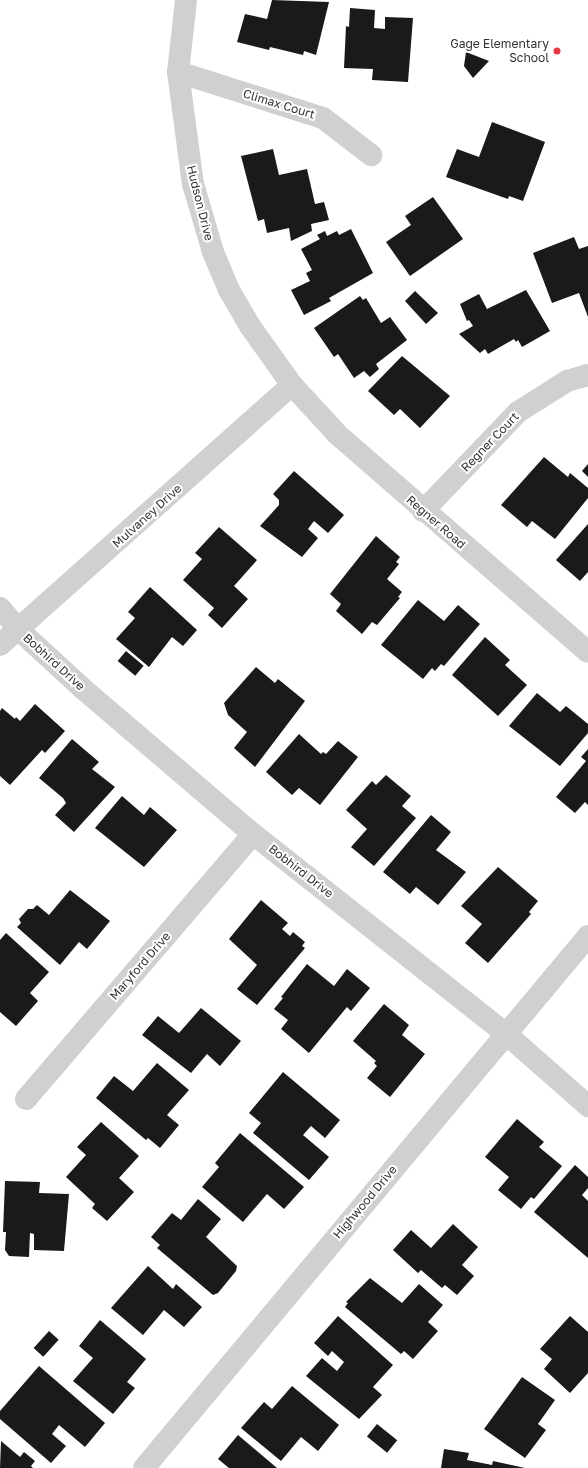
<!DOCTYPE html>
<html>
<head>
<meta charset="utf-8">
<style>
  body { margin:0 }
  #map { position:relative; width:588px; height:1468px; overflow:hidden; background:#fff; font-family:"Golos Text",sans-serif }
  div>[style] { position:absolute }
  .building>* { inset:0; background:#1a1a1a; transform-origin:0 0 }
  .minor>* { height:22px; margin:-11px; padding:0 11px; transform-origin:11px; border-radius:11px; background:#d0d0d0 }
  .dots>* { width:11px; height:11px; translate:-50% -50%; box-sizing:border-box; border:2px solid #fff; border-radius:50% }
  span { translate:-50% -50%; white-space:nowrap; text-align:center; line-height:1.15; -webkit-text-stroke:4px #fff; paint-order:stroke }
  .poi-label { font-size:12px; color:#333 }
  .right { translate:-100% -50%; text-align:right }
  .street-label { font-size:12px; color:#333 }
</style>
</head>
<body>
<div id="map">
  <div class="building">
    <i style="clip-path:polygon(272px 0,329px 2px,316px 55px,304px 51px,303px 55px,270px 47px,269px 50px,237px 42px,245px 14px,267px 19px)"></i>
    <i style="clip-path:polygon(350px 8px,375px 10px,374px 28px,385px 29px,385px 17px,413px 18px,408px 82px,372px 80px,373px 69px,344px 68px,346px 26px,349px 27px)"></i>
    <i style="clip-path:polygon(466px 52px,489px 61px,473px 78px,464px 66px)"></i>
    <i style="clip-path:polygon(492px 122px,545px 142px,523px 201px,509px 196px,508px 199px,446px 177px,457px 149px,479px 157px)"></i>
    <i style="clip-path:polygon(273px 149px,279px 175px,307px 169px,315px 204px,324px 202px,329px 220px,311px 224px,312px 231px,291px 241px,289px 228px,267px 233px,264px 219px,258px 221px,241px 156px)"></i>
    <i style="clip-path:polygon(433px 197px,463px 239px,410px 276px,386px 242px,411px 225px,405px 216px)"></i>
    <i style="clip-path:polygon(351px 229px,373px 273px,329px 298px,331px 301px,304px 315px,291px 290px,310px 281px,306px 273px,312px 270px,301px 249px,320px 239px,317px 235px,325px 231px,327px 236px,337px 231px,339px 235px)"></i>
    <i style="clip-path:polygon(574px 237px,579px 249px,588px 246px,588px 317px,579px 293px,552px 303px,533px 253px)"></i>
    <i style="clip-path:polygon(526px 290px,550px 331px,522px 347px,518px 340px,516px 342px,514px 339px,488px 354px,485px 349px,480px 353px,459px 334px,473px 326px,469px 320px,467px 321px,460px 304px,479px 294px,487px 309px)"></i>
    <i style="clip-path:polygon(415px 291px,438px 313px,426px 324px,405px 301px)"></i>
    <i style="clip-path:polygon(360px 296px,363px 300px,366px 298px,381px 323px,390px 317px,407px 340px,376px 364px,379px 369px,370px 377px,364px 371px,354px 378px,338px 354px,334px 357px,314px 328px)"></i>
    <i style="clip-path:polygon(402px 356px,450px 396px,420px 428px,400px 409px,394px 415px,368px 391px)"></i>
    <i style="clip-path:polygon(544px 457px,568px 477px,570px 473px,588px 488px,588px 498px,555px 539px,532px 521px,527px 527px,501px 505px)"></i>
    <i style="clip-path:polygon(588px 464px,588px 477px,582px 471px)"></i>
    <i style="clip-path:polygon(294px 471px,344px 515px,328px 533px,314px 521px,308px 529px,318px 538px,302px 557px,260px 526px,279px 505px,279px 500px,273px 494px)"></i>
    <i style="clip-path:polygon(588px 524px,588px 572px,580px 581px,556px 560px)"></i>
    <i style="clip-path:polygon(219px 527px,257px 560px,234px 586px,248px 599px,222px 628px,208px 615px,214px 608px,183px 580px,202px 559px,195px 553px)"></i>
    <i style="clip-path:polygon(376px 536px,400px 557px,396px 562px,399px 564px,387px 579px,402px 592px,398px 597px,400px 598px,377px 625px,372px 622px,362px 634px,336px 611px,341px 604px,330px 594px)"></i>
    <i style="clip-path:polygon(150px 587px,197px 630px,183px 646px,172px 637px,149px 667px,116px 639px,135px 618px,128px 612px)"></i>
    <i style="clip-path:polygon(418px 600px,444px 621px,458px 605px,480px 624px,444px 666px,441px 664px,435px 671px,432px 668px,423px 679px,381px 645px)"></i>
    <i style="clip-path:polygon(485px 637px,510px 660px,505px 665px,527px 685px,498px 716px,452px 675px)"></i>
    <i style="left:126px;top:651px;width:23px;height:13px;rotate:40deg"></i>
    <i style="clip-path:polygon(256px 667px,275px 683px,278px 679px,305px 701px,255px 767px,234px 748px,247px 732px,228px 715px,224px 703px)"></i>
    <i style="clip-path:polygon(537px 693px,560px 712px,566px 706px,588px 724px,588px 733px,560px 766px,509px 726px)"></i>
    <i style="clip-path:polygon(35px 704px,65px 731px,45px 753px,42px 750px,10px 785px,0 776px,0 711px,2px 708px,15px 719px,16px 717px,20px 721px)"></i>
    <i style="clip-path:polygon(299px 734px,321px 754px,323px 752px,326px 754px,338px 741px,358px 757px,320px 805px,299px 788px,292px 795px,266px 772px)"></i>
    <i style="clip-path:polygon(72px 739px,99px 762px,92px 769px,115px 787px,74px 832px,55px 815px,66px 803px,63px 798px,39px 778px)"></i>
    <i style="clip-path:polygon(588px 749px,588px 805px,585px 802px,575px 813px,556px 797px,586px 761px,581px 757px)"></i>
    <i style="clip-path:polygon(386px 775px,411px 796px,402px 806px,416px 818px,374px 866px,351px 847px,367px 829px,346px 810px,372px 781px,376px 785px)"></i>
    <i style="clip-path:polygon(122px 796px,144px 815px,150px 807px,177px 830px,144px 867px,95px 828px)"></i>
    <i style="clip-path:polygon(431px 815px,451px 832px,436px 850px,466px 872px,438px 905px,416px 887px,410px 894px,383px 872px)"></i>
    <i style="clip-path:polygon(498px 867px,538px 901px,529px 912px,531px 914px,488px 963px,465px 943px,482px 924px,461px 906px)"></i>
    <i style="clip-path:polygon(70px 890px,110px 921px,87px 949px,79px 942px,60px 965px,17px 927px,21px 923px,19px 919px,28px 909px,33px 909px,37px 905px,49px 915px)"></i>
    <i style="clip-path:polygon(261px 900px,288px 923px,282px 929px,290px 936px,293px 932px,305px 942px,302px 946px,305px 948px,257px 1005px,237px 989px,257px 965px,229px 939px)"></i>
    <i style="clip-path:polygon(6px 933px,49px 972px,30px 993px,38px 1001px,16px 1026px,0 1012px,0 940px)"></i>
    <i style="clip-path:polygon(307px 964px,334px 986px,347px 969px,370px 988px,351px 1011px,347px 1007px,309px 1053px,281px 1029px,288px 1020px,274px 1009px,283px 998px,281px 997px)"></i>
    <i style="clip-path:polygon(384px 1004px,409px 1025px,402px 1035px,425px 1054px,390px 1097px,367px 1078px,377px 1066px,374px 1063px,376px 1061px,353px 1041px)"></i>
    <i style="clip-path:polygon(201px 1008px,241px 1041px,220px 1066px,207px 1054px,191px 1073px,142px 1035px,158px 1016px,179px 1033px)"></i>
    <i style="clip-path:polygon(157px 1063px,189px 1090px,167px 1115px,179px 1125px,160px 1148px,148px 1138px,146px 1140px,96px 1098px,114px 1076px,133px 1091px)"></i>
    <i style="clip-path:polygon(283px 1072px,340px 1120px,325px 1138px,311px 1126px,303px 1135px,329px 1157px,309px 1180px,253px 1133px,261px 1123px,249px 1113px)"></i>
    <i style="clip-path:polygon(517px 1119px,544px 1142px,539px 1147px,562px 1166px,534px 1199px,531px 1197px,521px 1209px,498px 1190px,509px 1177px,485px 1157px)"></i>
    <i style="clip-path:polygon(101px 1122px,139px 1156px,119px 1178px,134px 1192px,107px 1221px,92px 1208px,95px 1204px,66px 1177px,86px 1155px,77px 1147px)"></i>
    <i style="clip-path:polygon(240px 1133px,304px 1187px,284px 1209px,267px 1194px,243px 1222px,202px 1187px,219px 1167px,215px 1163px)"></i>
    <i style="clip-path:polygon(575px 1165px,588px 1177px,588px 1188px,582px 1195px,588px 1201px,588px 1258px,534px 1212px)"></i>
    <i style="clip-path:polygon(5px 1181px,40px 1182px,39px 1193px,69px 1194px,64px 1251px,34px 1250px,34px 1234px,30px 1233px,29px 1257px,9px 1256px,5px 1250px,6px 1232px,3px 1232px)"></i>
    <i style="clip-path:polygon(198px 1199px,221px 1219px,206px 1237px,237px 1266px,236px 1271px,218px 1293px,213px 1295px,157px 1248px,160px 1245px,151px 1237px,172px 1213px,181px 1220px)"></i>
    <i style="clip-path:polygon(453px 1224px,478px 1247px,462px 1265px,474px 1276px,457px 1295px,445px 1285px,442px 1288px,421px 1270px,418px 1273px,393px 1250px,411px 1230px,431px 1248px)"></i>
    <i style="clip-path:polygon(148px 1266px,173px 1289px,176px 1284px,202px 1307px,184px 1327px,164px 1310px,143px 1335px,111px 1308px)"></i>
    <i style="clip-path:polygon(370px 1278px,402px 1303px,419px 1284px,443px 1305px,428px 1322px,438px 1331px,413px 1359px,404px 1351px,401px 1354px,345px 1307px,348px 1303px,346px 1302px)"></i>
    <i style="clip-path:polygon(338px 1316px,393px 1365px,373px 1387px,382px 1395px,359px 1419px,306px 1376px,322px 1358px,337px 1371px,344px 1362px,332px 1351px,328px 1356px,314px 1343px)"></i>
    <i style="clip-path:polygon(570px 1316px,588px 1332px,588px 1373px,570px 1393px,544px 1369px,552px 1359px,540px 1349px)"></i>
    <i style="clip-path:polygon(100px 1320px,146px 1359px,127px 1382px,135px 1388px,113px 1414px,73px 1381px,93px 1358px,79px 1346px)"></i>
    <i style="left:49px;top:1331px;width:13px;height:23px;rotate:42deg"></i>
    <i style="clip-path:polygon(39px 1366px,105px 1423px,85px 1447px,59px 1425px,52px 1434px,66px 1446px,51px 1463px,0 1419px,0 1411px)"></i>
    <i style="clip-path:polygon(522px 1377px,555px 1400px,538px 1424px,546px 1430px,525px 1458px,484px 1429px)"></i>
    <i style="clip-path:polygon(292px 1386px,339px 1425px,318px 1451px,301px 1437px,281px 1461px,241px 1428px,264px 1402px,272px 1409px)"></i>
    <i style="left:377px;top:1424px;width:26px;height:16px;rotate:39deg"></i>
    <i style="clip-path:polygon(238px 1435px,277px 1468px,229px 1468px,218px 1459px)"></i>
    <i style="clip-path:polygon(1px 1441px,20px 1457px,24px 1452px,35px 1461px,31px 1466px,33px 1468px,0 1468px)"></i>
    <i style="clip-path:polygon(444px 1449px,469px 1453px,467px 1460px,492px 1465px,493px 1461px,525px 1468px,441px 1468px)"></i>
  </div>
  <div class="minor">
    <i style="left:186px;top:0;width:72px;rotate:96.3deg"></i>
    <i style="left:178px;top:72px;width:113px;rotate:82.4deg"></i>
    <i style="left:193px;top:184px;width:71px;rotate:73.6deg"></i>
    <i style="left:213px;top:252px;width:41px;rotate:67.2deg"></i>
    <i style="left:229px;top:290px;width:42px;rotate:59.7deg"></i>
    <i style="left:250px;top:326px;width:72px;rotate:54.6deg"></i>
    <i style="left:292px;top:385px;width:67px;rotate:47.4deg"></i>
    <i style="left:337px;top:434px;width:332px;rotate:41deg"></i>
    <i style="left:178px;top:72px;width:152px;rotate:17.6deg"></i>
    <i style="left:323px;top:118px;width:61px;rotate:37.6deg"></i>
    <i style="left:423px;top:511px;width:137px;rotate:-46.2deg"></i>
    <i style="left:518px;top:412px;width:58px;rotate:-32.3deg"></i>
    <i style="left:567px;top:381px;width:22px;rotate:-16deg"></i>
    <i style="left:0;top:608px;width:29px;rotate:49deg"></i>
    <i style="left:19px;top:630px;width:86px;rotate:42.6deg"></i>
    <i style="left:82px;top:688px;width:225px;rotate:40.5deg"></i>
    <i style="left:253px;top:834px;width:321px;rotate:38.3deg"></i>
    <i style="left:505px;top:1033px;width:111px;rotate:41.3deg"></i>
    <i style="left:0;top:645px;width:391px;rotate:-41.7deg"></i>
    <i style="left:26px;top:1099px;width:349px;rotate:-49.4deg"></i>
    <i style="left:144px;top:1468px;width:693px;rotate:-50.15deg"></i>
  </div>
  <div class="dots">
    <i style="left:557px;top:51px;background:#e63946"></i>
  </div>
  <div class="poi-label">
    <span class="right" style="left:549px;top:51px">Gage Elementary<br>School</span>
  </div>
  <div class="street-label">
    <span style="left:279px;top:104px;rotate:17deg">Climax Court</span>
    <span style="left:200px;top:203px;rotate:76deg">Hudson Drive</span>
    <span style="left:490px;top:442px;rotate:-46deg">Regner Court</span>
    <span style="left:147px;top:516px;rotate:-42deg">Mulvaney Drive</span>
    <span style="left:436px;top:522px;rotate:41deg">Regner Road</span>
    <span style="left:54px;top:662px;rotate:42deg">Bobhird Drive</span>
    <span style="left:301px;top:871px;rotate:38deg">Bobhird Drive</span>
    <span style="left:140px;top:966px;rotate:-49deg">Maryford Drive</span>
    <span style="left:365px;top:1202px;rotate:-50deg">Highwood Drive</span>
  </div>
</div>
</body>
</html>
